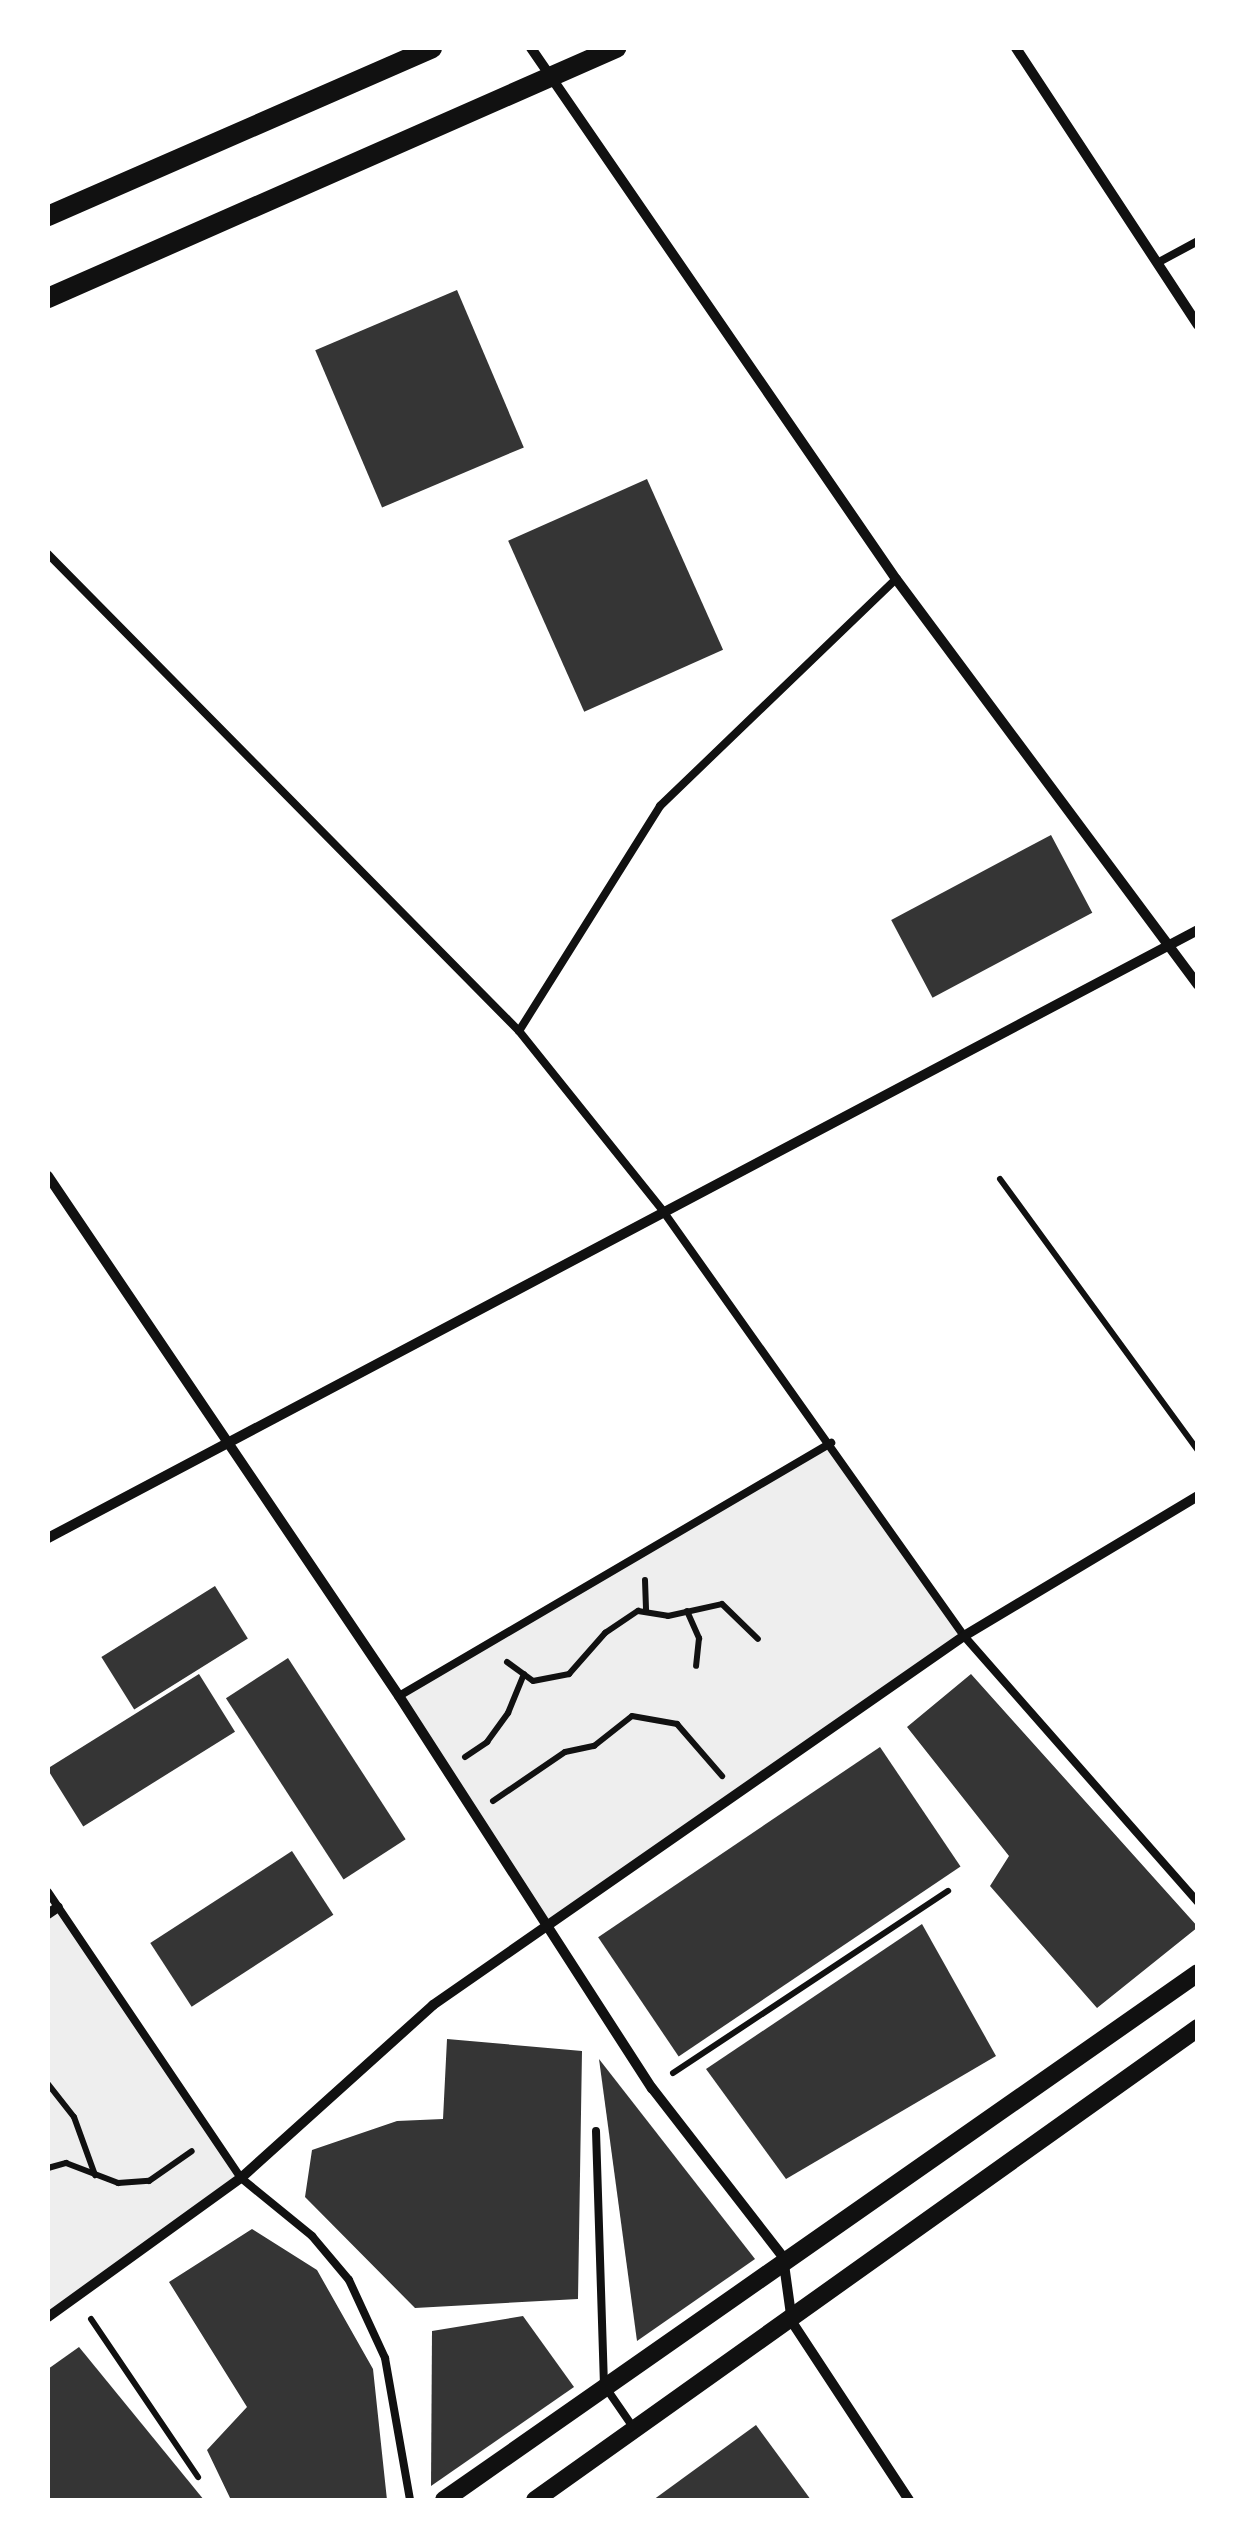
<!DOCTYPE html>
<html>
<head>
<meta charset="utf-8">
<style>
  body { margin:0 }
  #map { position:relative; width:1245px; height:2548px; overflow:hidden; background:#fff; font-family:Mulish,sans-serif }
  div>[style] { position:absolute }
  .green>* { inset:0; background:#eee }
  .building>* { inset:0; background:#353535; transform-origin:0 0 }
  .path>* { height:6px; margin:-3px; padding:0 3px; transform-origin:3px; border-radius:3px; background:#111 }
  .service>* { height:8px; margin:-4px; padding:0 4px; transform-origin:4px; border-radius:4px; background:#111 }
  .minor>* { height:10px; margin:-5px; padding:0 5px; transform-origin:5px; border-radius:5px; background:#111 }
  .tertiary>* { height:18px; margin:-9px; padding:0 9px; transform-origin:9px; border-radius:9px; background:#111 }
  .secondary>* { height:20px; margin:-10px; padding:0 10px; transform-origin:10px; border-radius:10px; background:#111 }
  span { translate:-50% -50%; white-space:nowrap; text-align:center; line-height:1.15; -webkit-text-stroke:9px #fff; paint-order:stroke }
  .frame { position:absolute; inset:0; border:50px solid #fff; pointer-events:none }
</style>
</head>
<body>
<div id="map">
  <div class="green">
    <i style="clip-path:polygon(831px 1443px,964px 1636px,548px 1923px,399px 1696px)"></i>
    <i style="clip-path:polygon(58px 1907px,241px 2178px,48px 2317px,48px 1914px)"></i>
  </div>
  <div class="building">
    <i style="left:457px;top:290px;width:171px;height:154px;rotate:67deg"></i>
    <i style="left:647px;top:479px;width:187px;height:152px;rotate:66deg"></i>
    <i style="left:1051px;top:835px;width:88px;height:181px;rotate:62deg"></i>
    <i style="left:215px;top:1586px;width:62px;height:134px;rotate:58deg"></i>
    <i style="left:288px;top:1658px;width:216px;height:74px;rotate:57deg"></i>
    <i style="left:199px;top:1674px;width:68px;height:179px;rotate:58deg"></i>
    <i style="clip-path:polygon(971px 1674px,1198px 1927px,1097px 2008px,990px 1886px,1009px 1856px,907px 1727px)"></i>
    <i style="left:880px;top:1747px;width:144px;height:340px;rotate:56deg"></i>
    <i style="left:292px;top:1851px;width:76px;height:169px;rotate:57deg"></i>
    <i style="clip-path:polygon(922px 1924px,996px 2056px,786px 2179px,706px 2069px)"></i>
    <i style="clip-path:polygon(447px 2039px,582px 2051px,578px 2299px,415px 2308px,305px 2197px,312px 2150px,397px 2121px,443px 2119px)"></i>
    <i style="clip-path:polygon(599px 2059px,755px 2259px,637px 2341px)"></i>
    <i style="clip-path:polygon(252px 2229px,317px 2270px,373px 2369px,387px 2500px,231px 2500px,207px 2450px,247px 2407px,169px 2282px)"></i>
    <i style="clip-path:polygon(523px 2316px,574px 2387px,431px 2486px,432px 2331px)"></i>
    <i style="clip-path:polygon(79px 2347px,204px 2500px,48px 2500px,48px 2369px)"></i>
    <i style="clip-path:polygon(756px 2425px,811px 2500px,653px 2500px)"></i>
  </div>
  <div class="path">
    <i style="left:1000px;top:1179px;width:336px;rotate:53.9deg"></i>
    <i style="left:645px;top:1580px;width:32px;rotate:88deg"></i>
    <i style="left:687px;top:1611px;width:30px;rotate:66deg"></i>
    <i style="left:699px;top:1638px;width:28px;rotate:96deg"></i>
    <i style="left:507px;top:1662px;width:32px;rotate:36deg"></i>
    <i style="left:533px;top:1681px;width:37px;rotate:-11deg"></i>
    <i style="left:569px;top:1674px;width:55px;rotate:-48.7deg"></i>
    <i style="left:605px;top:1633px;width:40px;rotate:-34deg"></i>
    <i style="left:638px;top:1611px;width:30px;rotate:9deg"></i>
    <i style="left:668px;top:1616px;width:55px;rotate:-12.5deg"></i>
    <i style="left:722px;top:1604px;width:50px;rotate:44.2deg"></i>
    <i style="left:465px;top:1757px;width:27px;rotate:-34deg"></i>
    <i style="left:487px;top:1742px;width:36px;rotate:-54deg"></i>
    <i style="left:508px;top:1713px;width:42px;rotate:-67.7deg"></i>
    <i style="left:493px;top:1801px;width:87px;rotate:-34.2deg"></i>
    <i style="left:565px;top:1752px;width:30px;rotate:-12deg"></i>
    <i style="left:594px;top:1746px;width:48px;rotate:-38.3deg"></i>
    <i style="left:632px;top:1716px;width:46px;rotate:10.1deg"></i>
    <i style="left:677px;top:1724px;width:69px;rotate:49.1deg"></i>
    <i style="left:673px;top:2073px;width:330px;rotate:-33.5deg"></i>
    <i style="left:48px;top:2084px;width:42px;rotate:51.8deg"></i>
    <i style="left:74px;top:2117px;width:62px;rotate:70.1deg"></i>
    <i style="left:48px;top:2168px;width:19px;rotate:-16deg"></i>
    <i style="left:66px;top:2163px;width:56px;rotate:21deg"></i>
    <i style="left:118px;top:2183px;width:31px;rotate:-4deg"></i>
    <i style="left:149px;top:2181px;width:52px;rotate:-34.9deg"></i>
    <i style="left:91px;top:2319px;width:191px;rotate:55.9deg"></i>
  </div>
  <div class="service">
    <i style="left:1159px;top:262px;width:44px;rotate:-28.3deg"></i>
    <i style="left:48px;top:554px;width:670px;rotate:45.36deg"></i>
    <i style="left:519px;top:1031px;width:231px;rotate:51.3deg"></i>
    <i style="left:663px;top:1211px;width:521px;rotate:54.69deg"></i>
    <i style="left:964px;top:1636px;width:354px;rotate:48.7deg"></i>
    <i style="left:519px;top:1031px;width:266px;rotate:-57.9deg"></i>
    <i style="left:660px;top:806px;width:327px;rotate:-43.9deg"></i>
    <i style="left:399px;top:1696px;width:501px;rotate:-30.36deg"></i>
    <i style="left:48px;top:1892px;width:345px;rotate:56deg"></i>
    <i style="left:241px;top:2178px;width:92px;rotate:39.2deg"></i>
    <i style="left:312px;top:2236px;width:57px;rotate:49.9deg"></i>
    <i style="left:349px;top:2280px;width:86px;rotate:65.2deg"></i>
    <i style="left:385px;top:2358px;width:144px;rotate:80deg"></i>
    <i style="left:596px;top:2131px;width:254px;rotate:88.2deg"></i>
    <i style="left:604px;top:2385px;width:51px;rotate:55.4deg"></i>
  </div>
  <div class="minor">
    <i style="left:531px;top:48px;width:644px;rotate:55.5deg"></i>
    <i style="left:896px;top:579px;width:506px;rotate:53.36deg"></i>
    <i style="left:1016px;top:48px;width:331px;rotate:56.7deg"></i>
    <i style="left:48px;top:1176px;width:627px;rotate:55.98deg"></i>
    <i style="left:399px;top:1696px;width:467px;rotate:57.2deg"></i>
    <i style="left:652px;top:2088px;width:214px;rotate:52.2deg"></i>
    <i style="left:783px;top:2257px;width:66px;rotate:82.1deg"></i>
    <i style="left:792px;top:2322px;width:213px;rotate:56.7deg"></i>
    <i style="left:48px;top:1538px;width:1301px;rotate:-27.87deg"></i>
    <i style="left:48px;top:1914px;width:12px;rotate:-35deg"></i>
    <i style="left:48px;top:2317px;width:238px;rotate:-35.8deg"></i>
    <i style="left:241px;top:2178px;width:258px;rotate:-42deg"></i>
    <i style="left:433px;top:2005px;width:647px;rotate:-34.8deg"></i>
    <i style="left:964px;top:1636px;width:273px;rotate:-30.9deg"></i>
  </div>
  <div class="tertiary">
    <i style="left:444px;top:2500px;width:920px;rotate:-34.95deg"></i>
    <i style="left:535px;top:2500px;width:814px;rotate:-35.45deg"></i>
  </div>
  <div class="secondary">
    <i style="left:48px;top:216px;width:419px;rotate:-23.6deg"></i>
    <i style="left:48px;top:298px;width:621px;rotate:-23.76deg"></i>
  </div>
  <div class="frame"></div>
</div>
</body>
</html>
